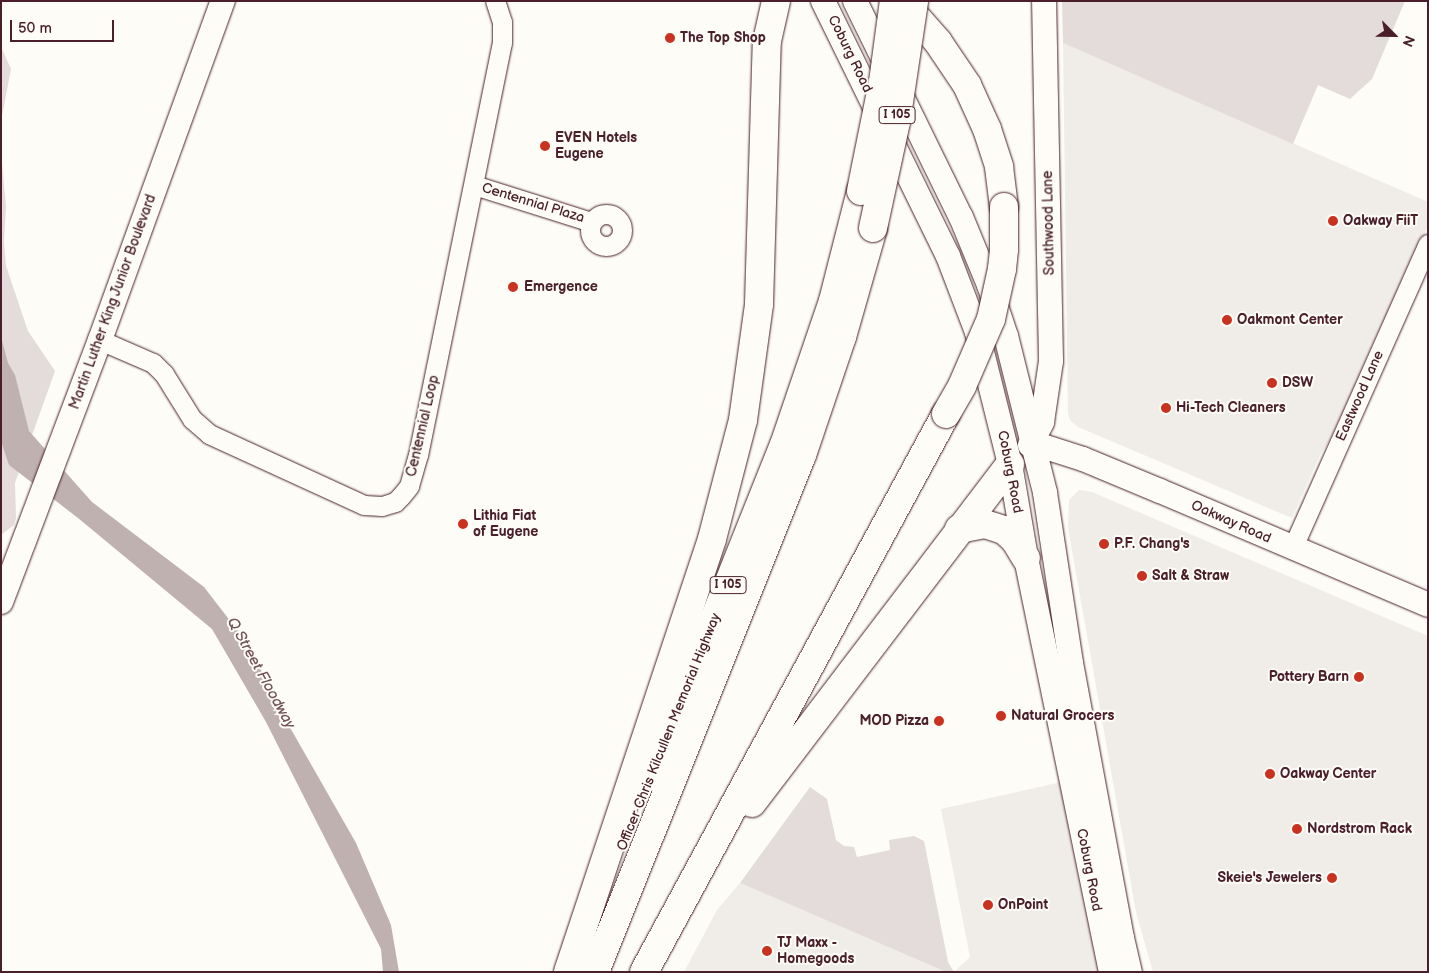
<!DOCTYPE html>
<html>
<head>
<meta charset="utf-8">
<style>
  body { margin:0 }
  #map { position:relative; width:1429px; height:973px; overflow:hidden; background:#fdfcf7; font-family:"Balsamiq Sans",sans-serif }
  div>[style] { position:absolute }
  .built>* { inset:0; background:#f0ece8 }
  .green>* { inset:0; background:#e3dcda }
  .water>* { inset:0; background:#c0b1b1 }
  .roads { filter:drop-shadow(0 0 1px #4a1f2b) drop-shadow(0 0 1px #4a1f2b) }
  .minor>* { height:19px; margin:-9.5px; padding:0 9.5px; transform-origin:9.5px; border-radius:9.5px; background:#fdfcf7 }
  .minor>.ring { margin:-9.5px; padding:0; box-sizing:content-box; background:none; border:19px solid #fdfcf7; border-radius:50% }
  .major>* { height:24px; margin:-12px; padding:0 12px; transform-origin:12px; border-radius:12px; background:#fdfcf7 }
  .highway>* { height:28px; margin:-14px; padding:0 14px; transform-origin:14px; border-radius:14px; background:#fdfcf7 }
  .bridges { filter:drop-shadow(0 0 1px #4a1f2b) drop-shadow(0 0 1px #4a1f2b) }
  .highway-bridge>* { height:28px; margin:-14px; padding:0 14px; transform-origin:14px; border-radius:14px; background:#fdfcf7 }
  .dots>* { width:14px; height:14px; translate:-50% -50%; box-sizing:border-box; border:2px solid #fdfcf7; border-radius:50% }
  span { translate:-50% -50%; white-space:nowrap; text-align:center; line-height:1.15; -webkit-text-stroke:4px #fdfcf7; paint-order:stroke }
  .shield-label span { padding:1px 4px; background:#fdfcf7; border:1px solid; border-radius:4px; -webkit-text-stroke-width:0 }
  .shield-label { font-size:12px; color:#4a1f2b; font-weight:700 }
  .poi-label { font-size:14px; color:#4a1f2b; font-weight:700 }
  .left { translate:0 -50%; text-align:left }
  .right { translate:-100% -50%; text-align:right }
  .street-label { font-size:14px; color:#4a1f2b }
  .water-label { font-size:15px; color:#73525a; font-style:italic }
  .frame { position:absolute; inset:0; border:2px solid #4a1f2b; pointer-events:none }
  .north { position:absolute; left:1369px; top:10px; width:50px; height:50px; -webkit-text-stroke:4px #fdfcf7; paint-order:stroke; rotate:113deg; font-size:14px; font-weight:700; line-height:20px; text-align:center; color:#4a1f2b }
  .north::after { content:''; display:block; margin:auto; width:18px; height:22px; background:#4a1f2b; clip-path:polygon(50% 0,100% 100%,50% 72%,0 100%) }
  .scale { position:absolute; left:10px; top:20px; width:104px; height:22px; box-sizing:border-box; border:2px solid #4a1f2b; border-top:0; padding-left:6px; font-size:15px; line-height:18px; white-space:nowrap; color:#4a1f2b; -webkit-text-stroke:4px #fdfcf7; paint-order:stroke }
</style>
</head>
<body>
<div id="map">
  <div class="built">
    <i style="clip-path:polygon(1063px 43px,1428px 202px,1428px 226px,1345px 416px,1320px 455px,1292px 518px,1078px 427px,1070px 420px,1068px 413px)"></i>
    <i style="clip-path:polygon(1079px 490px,1092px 492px,1428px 636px,1428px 972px,1153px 972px,1136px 912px,1068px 528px,1069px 500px)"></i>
    <i style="clip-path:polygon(1061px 782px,1100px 972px,954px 972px,970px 957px,941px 809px)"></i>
    <i style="clip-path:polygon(740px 883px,946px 972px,684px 972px,717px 910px)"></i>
  </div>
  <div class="green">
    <i style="clip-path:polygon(1062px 1px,1405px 1px,1372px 79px,1350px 99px,1318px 85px,1293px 144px,1063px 43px)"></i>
    <i style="clip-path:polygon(1px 47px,11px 69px,1px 121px)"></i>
    <i style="clip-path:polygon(1px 153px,6px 206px,4px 242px,6px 266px,28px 331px,55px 371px,15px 483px,16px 518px,14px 525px,1px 535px)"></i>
    <i style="clip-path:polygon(810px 787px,827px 799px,836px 840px,844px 846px,854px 847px,857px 857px,890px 850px,889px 840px,914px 836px,924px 841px,948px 962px,954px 972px,946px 972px,740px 883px)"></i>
  </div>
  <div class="water">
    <i style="clip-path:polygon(1px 337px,8px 363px,15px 375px,29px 431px,92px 502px,204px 587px,248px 644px,288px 724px,356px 843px,391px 925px,399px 972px,383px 972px,381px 949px,266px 722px,212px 629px,78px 518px,9px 465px,1px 441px)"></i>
  </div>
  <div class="roads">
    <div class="minor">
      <i style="left:474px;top:185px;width:123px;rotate:17.5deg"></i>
      <i class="ring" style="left:590px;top:214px;width:13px;height:13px"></i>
      <i style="left:100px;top:340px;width:58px;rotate:23.5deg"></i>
      <i style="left:153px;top:363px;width:16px;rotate:45deg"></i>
      <i style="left:164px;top:374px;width:53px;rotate:58.1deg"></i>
      <i style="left:192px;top:419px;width:23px;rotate:41deg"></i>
      <i style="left:209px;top:434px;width:170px;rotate:24.6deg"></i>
      <i style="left:364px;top:505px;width:18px;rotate:3deg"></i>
      <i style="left:382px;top:506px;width:14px;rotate:-17deg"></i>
      <i style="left:395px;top:502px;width:8px;rotate:-45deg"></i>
      <i style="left:401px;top:496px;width:13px;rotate:-51deg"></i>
      <i style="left:409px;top:486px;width:32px;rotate:-74deg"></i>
      <i style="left:418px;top:455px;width:420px;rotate:-78.5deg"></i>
      <i style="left:502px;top:43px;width:21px;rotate:-90deg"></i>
      <i style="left:502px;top:22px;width:22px;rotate:-108deg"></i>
      <i style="left:1292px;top:549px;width:334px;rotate:-66deg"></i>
    </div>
    <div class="major">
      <i style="left:823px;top:1px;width:284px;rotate:63.9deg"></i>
      <i style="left:948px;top:256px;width:81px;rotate:69.1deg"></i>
      <i style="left:977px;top:332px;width:136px;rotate:76deg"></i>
      <i style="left:1010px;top:464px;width:95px;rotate:80.3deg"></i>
      <i style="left:1026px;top:558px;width:423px;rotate:78.4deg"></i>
      <i style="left:855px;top:1px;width:241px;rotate:63.9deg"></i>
      <i style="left:961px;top:217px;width:74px;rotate:67.6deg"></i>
      <i style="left:989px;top:285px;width:54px;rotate:71.6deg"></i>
      <i style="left:1006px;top:336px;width:162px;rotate:76deg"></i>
      <i style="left:1045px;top:493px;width:172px;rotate:81.3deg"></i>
      <i style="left:1071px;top:663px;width:280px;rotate:79.5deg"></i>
      <i style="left:1122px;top:938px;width:35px;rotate:77deg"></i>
      <i style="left:1033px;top:443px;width:52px;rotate:17.7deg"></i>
      <i style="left:1083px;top:459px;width:83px;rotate:22.6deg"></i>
      <i style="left:1160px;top:491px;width:291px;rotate:23deg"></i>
      <i style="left:1030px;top:445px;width:26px;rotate:-62deg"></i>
      <i style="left:1042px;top:422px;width:62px;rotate:-81.6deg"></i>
      <i style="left:1051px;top:361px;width:360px;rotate:-91.1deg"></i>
      <i style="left:1px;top:602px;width:280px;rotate:-69.3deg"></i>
      <i style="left:100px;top:340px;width:361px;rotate:-70.1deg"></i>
    </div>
    <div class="highway">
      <i style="left:902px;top:1px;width:55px;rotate:48.7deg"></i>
      <i style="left:938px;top:42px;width:52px;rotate:56deg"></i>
      <i style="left:967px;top:85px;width:48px;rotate:65.6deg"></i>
      <i style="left:987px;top:129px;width:40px;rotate:72deg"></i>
      <i style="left:999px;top:167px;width:40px;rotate:82.9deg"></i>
      <i style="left:959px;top:529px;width:26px;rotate:-11deg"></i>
      <i style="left:985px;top:524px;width:20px;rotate:18deg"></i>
      <i style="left:1004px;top:530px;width:15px;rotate:42deg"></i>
      <i style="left:1015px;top:540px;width:21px;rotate:59deg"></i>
      <i style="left:651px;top:777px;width:358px;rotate:-68.2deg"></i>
      <i style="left:784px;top:445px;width:152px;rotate:-71.2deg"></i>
      <i style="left:833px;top:301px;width:114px;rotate:-75.7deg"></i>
      <i style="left:752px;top:803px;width:426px;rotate:-52.7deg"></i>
      <i style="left:568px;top:972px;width:456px;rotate:-71.6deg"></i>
      <i style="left:712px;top:539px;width:123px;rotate:-75.4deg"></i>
      <i style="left:743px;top:420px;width:117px;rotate:-82.1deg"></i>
      <i style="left:759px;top:304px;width:263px;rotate:-88.3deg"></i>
      <i style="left:767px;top:41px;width:41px;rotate:-77.3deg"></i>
      <i style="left:595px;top:972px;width:557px;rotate:-68.18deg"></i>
      <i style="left:802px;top:455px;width:125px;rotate:-71.3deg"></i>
      <i style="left:842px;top:337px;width:113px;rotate:-74.1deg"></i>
      <i style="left:644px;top:972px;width:634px;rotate:-61.58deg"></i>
    </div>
  </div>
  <div class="bridges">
    <div class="highway-bridge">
      <i style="left:861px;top:191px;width:111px;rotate:-78.6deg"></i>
      <i style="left:883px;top:82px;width:82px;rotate:-82.3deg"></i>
      <i style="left:873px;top:228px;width:108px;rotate:-77.8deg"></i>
      <i style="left:896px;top:122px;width:122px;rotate:-81.5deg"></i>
      <i style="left:946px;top:414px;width:32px;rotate:-60deg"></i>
      <i style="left:962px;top:386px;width:73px;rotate:-66.6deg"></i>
      <i style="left:991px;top:319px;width:51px;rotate:-77.6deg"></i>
      <i style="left:1002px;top:269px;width:20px;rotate:-84deg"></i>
      <i style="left:1004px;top:249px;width:42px;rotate:-90deg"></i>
    </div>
  </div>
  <div class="dots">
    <i style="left:670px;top:38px;background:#c8321e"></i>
    <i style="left:545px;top:146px;background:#c8321e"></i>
    <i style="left:1333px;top:221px;background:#c8321e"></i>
    <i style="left:513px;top:287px;background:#c8321e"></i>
    <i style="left:1227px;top:320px;background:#c8321e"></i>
    <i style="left:1272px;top:383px;background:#c8321e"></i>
    <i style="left:1166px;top:408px;background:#c8321e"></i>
    <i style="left:463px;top:524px;background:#c8321e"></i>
    <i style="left:1104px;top:544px;background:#c8321e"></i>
    <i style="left:1142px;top:576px;background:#c8321e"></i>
    <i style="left:1359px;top:677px;background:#c8321e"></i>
    <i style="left:1001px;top:716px;background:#c8321e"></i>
    <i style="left:939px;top:721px;background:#c8321e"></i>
    <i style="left:1270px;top:774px;background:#c8321e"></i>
    <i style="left:1297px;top:829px;background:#c8321e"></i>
    <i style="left:1332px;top:878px;background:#c8321e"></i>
    <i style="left:988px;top:905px;background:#c8321e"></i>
    <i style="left:767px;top:951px;background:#c8321e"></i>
  </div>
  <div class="shield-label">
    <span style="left:897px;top:115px">I 105</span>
    <span style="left:728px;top:585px">I 105</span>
  </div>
  <div class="poi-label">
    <span class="left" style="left:680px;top:38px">The Top Shop</span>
    <span class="left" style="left:555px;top:146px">EVEN Hotels<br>Eugene</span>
    <span class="left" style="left:1343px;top:221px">Oakway FiiT</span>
    <span class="left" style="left:524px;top:287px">Emergence</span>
    <span class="left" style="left:1237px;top:320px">Oakmont Center</span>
    <span class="left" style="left:1282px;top:383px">DSW</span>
    <span class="left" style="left:1176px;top:408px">Hi-Tech Cleaners</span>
    <span class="left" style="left:473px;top:524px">Lithia Fiat<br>of Eugene</span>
    <span class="left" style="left:1114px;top:544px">P.F. Chang's</span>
    <span class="left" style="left:1152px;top:576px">Salt &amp; Straw</span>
    <span class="right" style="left:1349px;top:677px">Pottery Barn</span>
    <span class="left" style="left:1011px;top:716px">Natural Grocers</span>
    <span class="right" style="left:929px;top:721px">MOD Pizza</span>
    <span class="left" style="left:1280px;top:774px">Oakway Center</span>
    <span class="left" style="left:1307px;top:829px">Nordstrom Rack</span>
    <span class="right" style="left:1322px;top:878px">Skeie's Jewelers</span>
    <span class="left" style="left:998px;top:905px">OnPoint</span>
    <span class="left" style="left:777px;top:951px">TJ Maxx -<br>Homegoods</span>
  </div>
  <div class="street-label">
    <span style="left:850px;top:54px;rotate:64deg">Coburg Road</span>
    <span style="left:533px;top:203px;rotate:17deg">Centennial Plaza</span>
    <span style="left:1049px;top:223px;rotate:-91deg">Southwood Lane</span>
    <span style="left:113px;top:302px;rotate:-70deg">Martin Luther King Junior Boulevard</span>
    <span style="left:1360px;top:396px;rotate:-66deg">Eastwood Lane</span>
    <span style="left:423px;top:426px;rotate:-77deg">Centennial Loop</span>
    <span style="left:1010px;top:472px;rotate:79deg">Coburg Road</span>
    <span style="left:1231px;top:522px;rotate:24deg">Oakway Road</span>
    <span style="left:669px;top:732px;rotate:-68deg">Officer Chris Kilcullen Memorial Highway</span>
    <span style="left:1089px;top:870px;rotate:79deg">Coburg Road</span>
  </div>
  <div class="water-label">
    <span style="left:261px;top:673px;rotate:61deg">Q Street Floodway</span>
  </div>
  <div class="frame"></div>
  <div class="north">N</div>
  <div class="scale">50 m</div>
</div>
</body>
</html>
